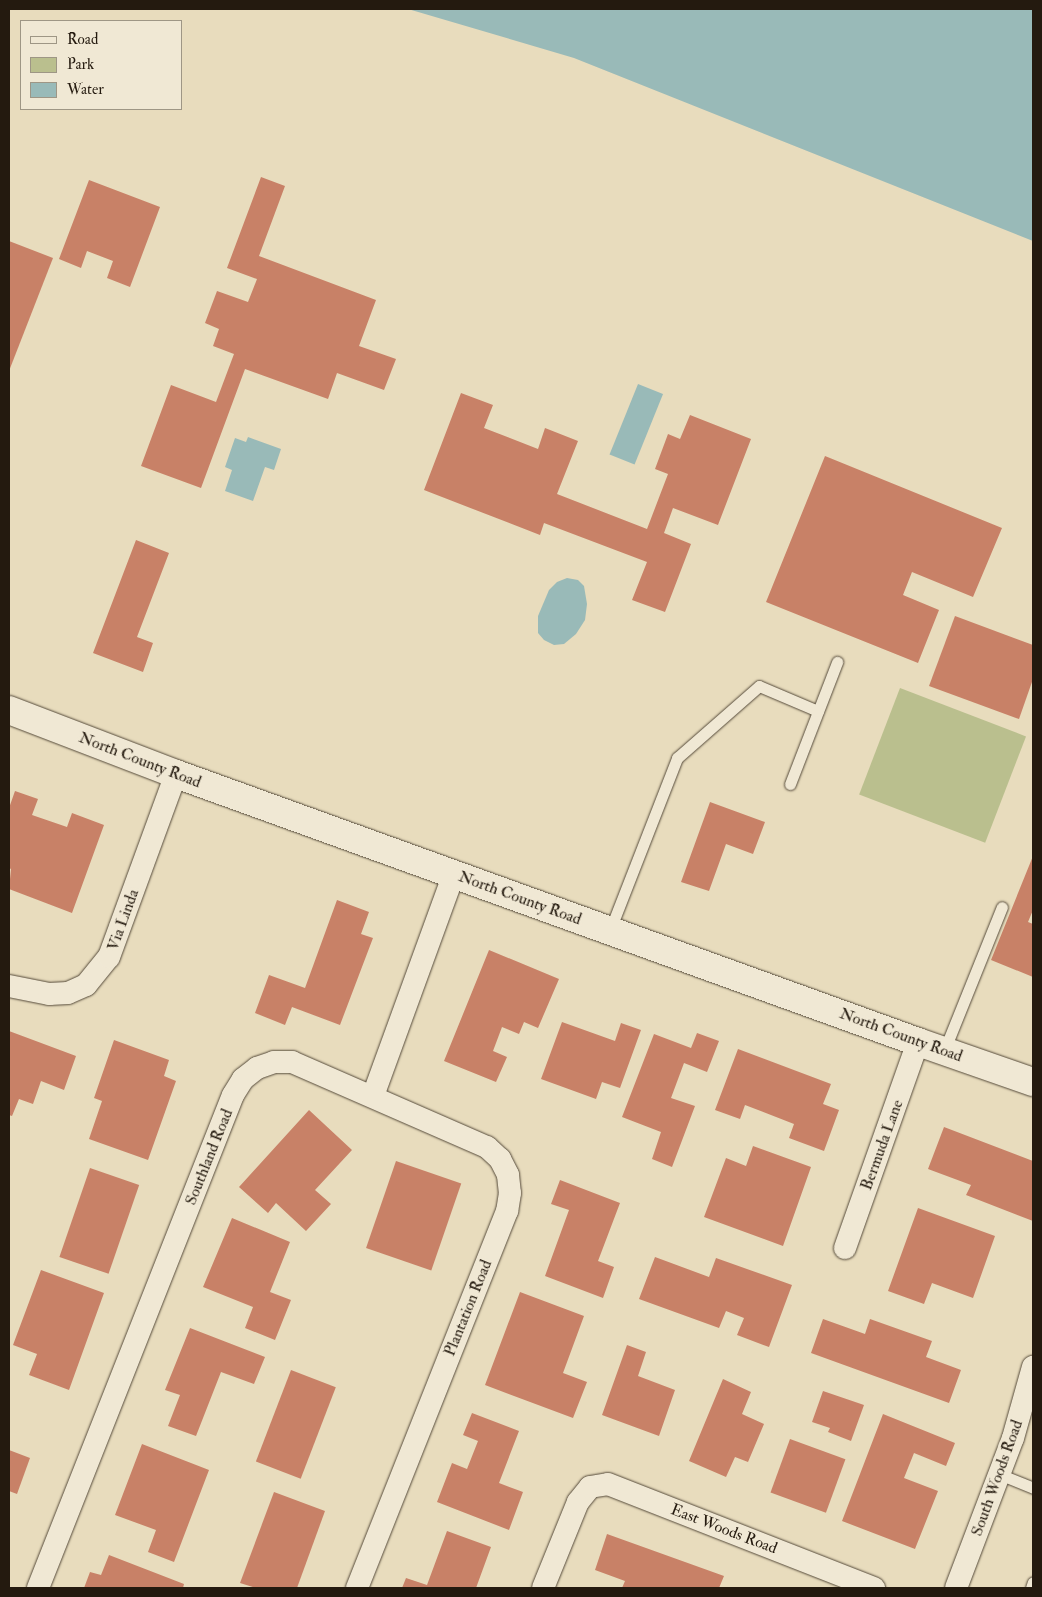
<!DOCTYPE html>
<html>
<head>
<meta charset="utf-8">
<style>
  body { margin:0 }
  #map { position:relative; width:1042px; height:1597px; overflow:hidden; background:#e8dcbd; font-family:"IM FELL Double Pica",serif }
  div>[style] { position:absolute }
  .green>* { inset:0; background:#babf8e; transform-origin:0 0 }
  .water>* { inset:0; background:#99bab8; transform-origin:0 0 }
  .building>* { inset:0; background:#c88167; transform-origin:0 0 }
  .roads { filter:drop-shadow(0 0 1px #554a3a) drop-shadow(0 0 1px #554a3a) }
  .lane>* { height:11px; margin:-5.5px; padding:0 5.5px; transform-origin:5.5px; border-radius:5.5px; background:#f0e8d4 }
  .street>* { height:22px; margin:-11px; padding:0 11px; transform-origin:11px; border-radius:11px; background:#f0e8d4 }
  .secondary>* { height:28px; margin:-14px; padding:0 14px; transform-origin:14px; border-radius:14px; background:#f0e8d4 }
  span { translate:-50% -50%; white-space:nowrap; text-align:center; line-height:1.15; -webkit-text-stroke:5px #f0e8d4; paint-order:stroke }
  .street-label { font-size:16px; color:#241a0f }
  .frame { position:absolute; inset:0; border:10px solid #241a0f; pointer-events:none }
  .legend { position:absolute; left:20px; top:20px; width:162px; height:90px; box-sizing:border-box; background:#f0e8d4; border:1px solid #9e9685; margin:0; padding:6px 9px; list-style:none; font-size:15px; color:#241a0f }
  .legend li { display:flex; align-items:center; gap:10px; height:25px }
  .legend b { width:25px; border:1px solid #9e9685 }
</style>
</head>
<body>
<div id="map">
  <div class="green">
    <i style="left:900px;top:688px;width:135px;height:114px;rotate:21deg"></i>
  </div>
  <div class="water">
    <i style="clip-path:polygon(408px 9px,1033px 9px,1033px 241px,574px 58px)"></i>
    <i style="left:638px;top:384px;width:27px;height:76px;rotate:22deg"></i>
    <i style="clip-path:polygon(248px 437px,281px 449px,274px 470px,265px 467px,253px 501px,225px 491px,232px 470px,225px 467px,235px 438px,246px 442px)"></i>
    <i style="clip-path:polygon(567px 578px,578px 580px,584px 586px,587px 604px,585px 620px,576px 634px,564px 644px,554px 645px,544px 640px,538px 633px,538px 616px,549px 590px,557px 582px)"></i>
  </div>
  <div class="building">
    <i style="clip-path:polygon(261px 177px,285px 186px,259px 256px,376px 300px,359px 346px,396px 359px,384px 390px,337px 373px,328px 399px,245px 369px,201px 488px,141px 466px,171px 385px,216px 402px,234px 354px,213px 346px,219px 329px,205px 323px,217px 291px,248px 302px,257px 279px,227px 268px)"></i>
    <i style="clip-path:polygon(89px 180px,160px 207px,130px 287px,107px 278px,113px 261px,87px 251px,81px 268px,59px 259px)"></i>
    <i style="clip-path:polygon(9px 241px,53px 258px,9px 371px)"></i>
    <i style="clip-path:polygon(461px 393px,493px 405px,484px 428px,538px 449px,545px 428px,578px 441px,557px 494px,647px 529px,668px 474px,655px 469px,668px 434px,680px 439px,690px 415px,751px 439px,718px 525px,673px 508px,664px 533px,691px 544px,665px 612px,632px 600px,647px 562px,544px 523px,540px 535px,424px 490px)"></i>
    <i style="clip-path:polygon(825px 456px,1002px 528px,973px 597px,912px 572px,903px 595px,939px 610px,918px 663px,766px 602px)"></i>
    <i style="clip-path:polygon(136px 540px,169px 553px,137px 637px,153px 643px,143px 672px,93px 653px)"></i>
    <i style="clip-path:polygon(955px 616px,1033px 645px,1033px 679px,1019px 719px,929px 686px)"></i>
    <i style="clip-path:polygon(15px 791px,38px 799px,32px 815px,67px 827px,72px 813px,104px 825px,72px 913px,9px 889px,11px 869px,9px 868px,9px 808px)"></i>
    <i style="clip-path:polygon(710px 802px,765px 822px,753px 854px,726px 844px,709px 891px,681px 882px)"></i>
    <i style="clip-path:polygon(1033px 856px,1033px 910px,1028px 922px,1033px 924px,1033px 977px,991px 960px)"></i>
    <i style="clip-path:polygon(337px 900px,369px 912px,361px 934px,373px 938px,340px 1025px,292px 1007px,285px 1025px,255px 1013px,269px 975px,305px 988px)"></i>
    <i style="clip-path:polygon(489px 950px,559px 979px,538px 1028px,524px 1022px,519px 1034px,502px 1027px,493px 1051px,507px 1057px,496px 1082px,444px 1061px)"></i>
    <i style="clip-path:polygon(562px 1022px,615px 1041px,621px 1023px,641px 1030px,620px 1088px,602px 1082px,596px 1099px,541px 1079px)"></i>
    <i style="clip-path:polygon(9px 1031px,76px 1056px,64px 1090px,41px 1081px,33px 1104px,19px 1099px,12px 1116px,9px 1115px)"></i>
    <i style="clip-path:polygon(697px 1033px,719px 1041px,707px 1072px,684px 1063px,671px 1098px,695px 1106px,672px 1167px,652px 1159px,661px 1132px,622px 1117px,654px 1034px,691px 1048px)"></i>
    <i style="clip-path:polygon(114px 1040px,169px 1060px,164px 1076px,176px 1081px,148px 1160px,89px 1139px,102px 1101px,94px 1098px)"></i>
    <i style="clip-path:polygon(738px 1049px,831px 1084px,823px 1104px,839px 1110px,824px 1151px,789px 1138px,794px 1124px,745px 1105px,740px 1119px,715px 1110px)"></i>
    <i style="clip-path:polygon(309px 1110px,352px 1150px,315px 1190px,331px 1204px,306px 1231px,276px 1203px,268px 1213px,239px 1187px)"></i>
    <i style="clip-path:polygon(944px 1127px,1033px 1161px,1033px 1221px,966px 1195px,971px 1185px,928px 1169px)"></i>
    <i style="clip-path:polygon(753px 1146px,811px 1167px,783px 1246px,704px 1217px,726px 1158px,746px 1166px)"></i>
    <i style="left:396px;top:1161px;width:69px;height:92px;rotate:19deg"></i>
    <i style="left:90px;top:1168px;width:52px;height:94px;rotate:19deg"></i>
    <i style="clip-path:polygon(560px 1180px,620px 1203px,598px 1261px,614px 1267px,603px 1298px,545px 1276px,569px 1210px,551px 1204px)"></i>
    <i style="clip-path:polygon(918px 1208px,995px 1236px,973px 1298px,932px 1283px,924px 1304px,888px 1291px)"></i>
    <i style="clip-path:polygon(232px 1218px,290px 1242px,270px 1292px,291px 1300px,275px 1340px,245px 1328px,253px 1307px,203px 1287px)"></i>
    <i style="clip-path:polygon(655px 1257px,709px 1277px,716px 1258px,792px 1285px,769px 1347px,737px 1335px,744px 1318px,726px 1311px,719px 1328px,639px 1299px)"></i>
    <i style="clip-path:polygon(41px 1270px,104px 1293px,69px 1390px,29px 1375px,37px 1354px,13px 1345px)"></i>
    <i style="clip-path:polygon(520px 1292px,584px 1316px,563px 1373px,587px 1382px,573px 1418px,485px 1385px)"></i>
    <i style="clip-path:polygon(823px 1319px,865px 1334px,870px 1319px,932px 1341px,926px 1357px,961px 1370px,949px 1403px,811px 1353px)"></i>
    <i style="clip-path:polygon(190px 1328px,265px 1357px,254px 1384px,221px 1372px,196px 1436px,168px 1426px,180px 1395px,165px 1390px)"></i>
    <i style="clip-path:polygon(627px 1345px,646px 1352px,638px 1376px,675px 1390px,659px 1436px,602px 1415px)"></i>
    <i style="left:291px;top:1370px;width:48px;height:98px;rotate:21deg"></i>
    <i style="clip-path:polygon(723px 1379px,751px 1392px,742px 1414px,764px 1424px,748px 1462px,735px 1457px,726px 1477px,689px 1461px)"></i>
    <i style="clip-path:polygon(823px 1391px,864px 1405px,851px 1441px,828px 1432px,830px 1428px,812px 1422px)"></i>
    <i style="clip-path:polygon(472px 1413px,519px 1431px,499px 1483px,523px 1492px,509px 1530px,437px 1502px,452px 1463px,467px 1469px,478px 1441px,463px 1435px)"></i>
    <i style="clip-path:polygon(883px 1414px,955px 1443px,946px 1466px,914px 1453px,904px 1478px,938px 1491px,915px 1549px,842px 1521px)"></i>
    <i style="left:790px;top:1439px;width:59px;height:57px;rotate:20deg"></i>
    <i style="clip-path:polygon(142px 1444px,209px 1470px,174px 1562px,148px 1552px,156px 1530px,115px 1515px)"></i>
    <i style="clip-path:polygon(9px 1450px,30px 1458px,17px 1494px,9px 1491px)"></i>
    <i style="clip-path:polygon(274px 1492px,325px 1511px,297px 1588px,256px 1588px,240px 1583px)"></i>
    <i style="clip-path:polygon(447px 1531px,491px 1547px,476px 1588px,402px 1588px,406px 1578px,427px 1585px)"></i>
    <i style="clip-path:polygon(607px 1534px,724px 1576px,719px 1588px,622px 1588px,625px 1581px,595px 1570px)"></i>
    <i style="clip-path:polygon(109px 1555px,184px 1584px,183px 1588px,84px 1588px,90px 1572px,101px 1575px)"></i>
  </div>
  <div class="roads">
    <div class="lane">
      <i style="left:790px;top:784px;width:131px;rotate:-68.9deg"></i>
      <i style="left:610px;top:930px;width:185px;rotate:-68.7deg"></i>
      <i style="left:677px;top:758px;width:109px;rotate:-41.3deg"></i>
      <i style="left:759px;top:686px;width:64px;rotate:23deg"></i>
      <i style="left:944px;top:1051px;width:155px;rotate:-68.1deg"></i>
      <i style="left:999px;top:1474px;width:37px;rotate:22deg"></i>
      <i style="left:1031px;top:1588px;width:6px;rotate:-72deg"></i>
    </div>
    <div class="street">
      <i style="left:9px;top:986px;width:41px;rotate:11.3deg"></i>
      <i style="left:49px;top:994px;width:19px;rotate:-3deg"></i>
      <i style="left:68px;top:993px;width:20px;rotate:-24deg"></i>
      <i style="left:86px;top:985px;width:36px;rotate:-51deg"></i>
      <i style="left:109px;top:957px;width:195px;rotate:-69.9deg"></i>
      <i style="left:373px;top:1096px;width:237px;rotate:-70deg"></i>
      <i style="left:845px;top:1248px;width:219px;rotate:-70.5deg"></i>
      <i style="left:38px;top:1588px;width:530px;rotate:-68.42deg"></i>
      <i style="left:233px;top:1095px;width:19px;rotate:-58deg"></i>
      <i style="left:243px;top:1079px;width:18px;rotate:-38deg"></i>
      <i style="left:257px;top:1068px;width:18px;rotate:-19deg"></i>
      <i style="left:274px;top:1062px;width:18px"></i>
      <i style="left:292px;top:1062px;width:213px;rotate:23.6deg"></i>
      <i style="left:487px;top:1147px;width:18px;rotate:43deg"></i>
      <i style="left:500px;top:1159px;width:18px;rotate:63deg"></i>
      <i style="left:508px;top:1175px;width:18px;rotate:84deg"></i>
      <i style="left:510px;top:1193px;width:18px;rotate:99deg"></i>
      <i style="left:507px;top:1211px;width:406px;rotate:111.7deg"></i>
      <i style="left:543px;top:1588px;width:93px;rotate:-67.9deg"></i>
      <i style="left:578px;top:1502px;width:19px;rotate:-51deg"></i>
      <i style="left:590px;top:1487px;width:18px;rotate:-9deg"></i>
      <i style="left:608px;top:1484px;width:286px;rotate:21.4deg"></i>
      <i style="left:956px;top:1588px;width:160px;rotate:-69.2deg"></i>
      <i style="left:1013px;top:1438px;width:74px;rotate:-74.3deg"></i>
    </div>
    <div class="secondary">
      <i style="left:9px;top:710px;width:179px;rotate:21deg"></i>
      <i style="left:176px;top:774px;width:789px;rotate:19.86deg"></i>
      <i style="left:918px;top:1042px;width:122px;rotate:19.2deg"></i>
    </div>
  </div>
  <div class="street-label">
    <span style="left:140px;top:760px;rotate:21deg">North County Road</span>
    <span style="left:520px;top:898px;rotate:20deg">North County Road</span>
    <span style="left:123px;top:920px;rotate:-70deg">Via Linda</span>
    <span style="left:901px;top:1035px;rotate:20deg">North County Road</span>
    <span style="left:882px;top:1145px;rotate:-70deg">Bermuda Lane</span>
    <span style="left:209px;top:1157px;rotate:-68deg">Southland Road</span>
    <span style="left:468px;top:1308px;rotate:-68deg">Plantation Road</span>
    <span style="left:997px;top:1478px;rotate:-70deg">South Woods Road</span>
    <span style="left:724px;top:1529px;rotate:21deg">East Woods Road</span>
  </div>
  <div class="frame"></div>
  <ul class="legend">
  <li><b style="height:6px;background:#f0e8d4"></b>Road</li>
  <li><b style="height:14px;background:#babf8e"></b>Park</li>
  <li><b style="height:14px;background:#99bab8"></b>Water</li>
  </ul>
</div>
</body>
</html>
